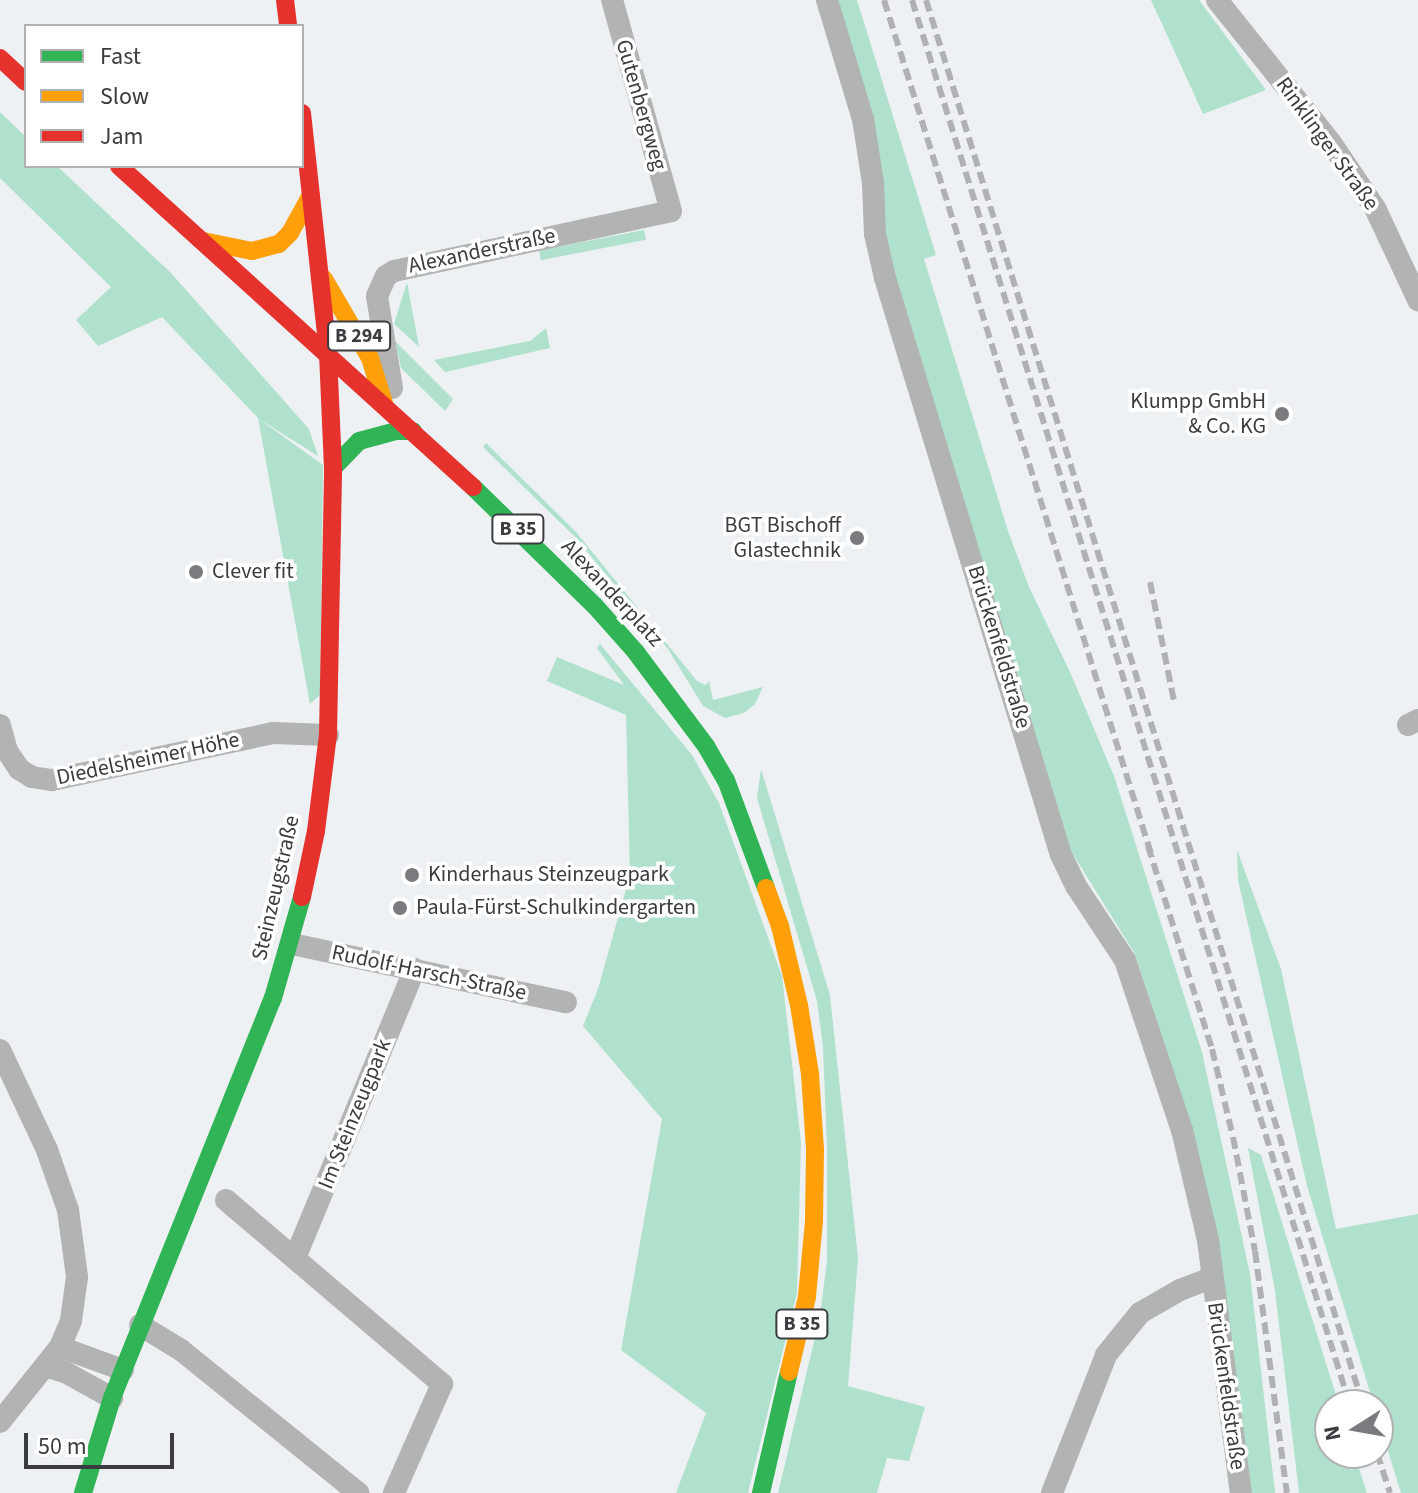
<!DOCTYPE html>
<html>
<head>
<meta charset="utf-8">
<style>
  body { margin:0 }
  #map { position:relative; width:1418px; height:1493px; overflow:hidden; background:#eef1f4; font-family:"Source Sans 3",sans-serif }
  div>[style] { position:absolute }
  .green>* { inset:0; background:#afe1cc; transform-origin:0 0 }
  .street>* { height:22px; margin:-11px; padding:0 11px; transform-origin:11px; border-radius:11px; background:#b2b3b3 }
  .fast>* { height:18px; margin:-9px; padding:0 9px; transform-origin:9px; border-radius:9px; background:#30b455 }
  .slow>* { height:18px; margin:-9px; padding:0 9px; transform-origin:9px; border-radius:9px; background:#ff9f0a }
  .jam>* { height:18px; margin:-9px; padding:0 9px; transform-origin:9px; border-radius:9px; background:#e5322d }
  .rail>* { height:6px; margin-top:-3px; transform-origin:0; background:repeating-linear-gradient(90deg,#b1b1b3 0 12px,transparent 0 18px) }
  .dots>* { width:22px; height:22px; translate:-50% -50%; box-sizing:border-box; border:4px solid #fff; border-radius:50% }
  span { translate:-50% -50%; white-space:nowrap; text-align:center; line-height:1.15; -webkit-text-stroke:7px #fff; paint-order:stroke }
  .shield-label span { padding:2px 6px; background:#fff; border:2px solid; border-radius:6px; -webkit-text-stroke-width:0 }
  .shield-label { font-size:20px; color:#3b3c3f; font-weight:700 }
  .street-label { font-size:22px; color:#3b3c3f }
  .poi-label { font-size:22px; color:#3b3c3f }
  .right { translate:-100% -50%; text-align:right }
  .left { translate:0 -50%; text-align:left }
  .legend { position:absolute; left:24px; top:24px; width:280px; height:144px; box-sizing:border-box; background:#fff; border:2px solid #b1b1b2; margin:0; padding:10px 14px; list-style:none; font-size:24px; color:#3b3c3f }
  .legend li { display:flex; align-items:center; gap:16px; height:40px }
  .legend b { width:40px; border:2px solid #b1b1b2 }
  .north { position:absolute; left:1314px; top:1389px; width:80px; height:80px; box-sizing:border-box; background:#fff; border:2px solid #b1b1b2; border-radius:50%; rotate:259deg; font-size:22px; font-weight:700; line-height:32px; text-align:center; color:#3b3c3f }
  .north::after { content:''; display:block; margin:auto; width:28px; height:36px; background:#7a7b7e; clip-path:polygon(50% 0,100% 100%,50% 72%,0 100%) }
  .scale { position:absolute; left:24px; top:1433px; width:150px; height:36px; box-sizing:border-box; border:4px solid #3b3c3f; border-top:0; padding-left:10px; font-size:24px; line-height:28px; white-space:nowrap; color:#3b3c3f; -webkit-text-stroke:6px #fff; paint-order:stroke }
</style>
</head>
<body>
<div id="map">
  <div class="green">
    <i style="clip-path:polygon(836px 0,857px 0,936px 255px,924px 259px,1009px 534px,1029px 587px,1070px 672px,1114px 776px,1202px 1052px,1250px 1274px,1275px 1493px,1244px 1493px,1218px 1239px,1191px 1127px,1135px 954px,1071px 851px,889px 275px)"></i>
    <i style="clip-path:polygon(1151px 0,1199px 0,1266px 90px,1203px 114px)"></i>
    <i style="clip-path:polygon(0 112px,26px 137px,26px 166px,57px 166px,171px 273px,309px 429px,318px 456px,259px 419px,323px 465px,320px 695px,310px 704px,258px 418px,162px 317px,98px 346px,76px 320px,111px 287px,0 178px)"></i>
    <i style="left:644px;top:230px;width:10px;height:107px;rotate:79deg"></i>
    <i style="clip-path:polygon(407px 282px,419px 347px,394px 324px)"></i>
    <i style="clip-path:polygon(546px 328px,550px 348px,445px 372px,434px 360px,530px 341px)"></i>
    <i style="clip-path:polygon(395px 341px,453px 399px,445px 411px,401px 368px)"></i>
    <i style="clip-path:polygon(486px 443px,576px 532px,697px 681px,706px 685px,709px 681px,713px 700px,763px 687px,755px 704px,744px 713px,725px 718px,703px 706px,668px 649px,574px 536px,483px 447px)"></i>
    <i style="clip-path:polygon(600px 644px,692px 755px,719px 803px,782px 976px,801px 1142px,797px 1293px,748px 1493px,676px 1493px,706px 1413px,621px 1350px,662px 1119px,583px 1026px,598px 989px,630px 875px,626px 715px,547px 681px,557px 657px,624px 685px,597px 648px)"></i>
    <i style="clip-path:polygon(761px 769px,830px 995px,858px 1258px,848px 1386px,925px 1407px,909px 1461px,887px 1458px,877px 1493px,778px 1493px,820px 1316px,827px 1260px,827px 1150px,823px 1047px,817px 1001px,757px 798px)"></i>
    <i style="clip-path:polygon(1237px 850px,1281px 969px,1336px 1229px,1418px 1214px,1418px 1493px,1401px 1493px,1378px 1419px,1378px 1405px,1374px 1405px,1307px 1186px,1238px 880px)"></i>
    <i style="clip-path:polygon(1248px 1148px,1261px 1155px,1339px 1405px,1330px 1405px,1330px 1453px,1354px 1453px,1367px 1493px,1299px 1493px,1275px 1291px)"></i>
  </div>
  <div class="street">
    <i style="left:827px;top:0;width:124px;rotate:73.2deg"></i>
    <i style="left:863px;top:119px;width:65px;rotate:81.1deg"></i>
    <i style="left:873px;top:183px;width:51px;rotate:87.8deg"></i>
    <i style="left:875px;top:234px;width:45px;rotate:77.2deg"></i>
    <i style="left:885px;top:278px;width:603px;rotate:73.04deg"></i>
    <i style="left:1061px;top:855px;width:34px;rotate:64deg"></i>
    <i style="left:1076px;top:886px;width:89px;rotate:56.5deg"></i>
    <i style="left:1125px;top:960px;width:179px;rotate:71.5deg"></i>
    <i style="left:1182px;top:1130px;width:113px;rotate:76.7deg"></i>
    <i style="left:1208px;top:1240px;width:255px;rotate:82.6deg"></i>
    <i style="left:1217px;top:0;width:183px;rotate:51.4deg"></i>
    <i style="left:1331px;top:143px;width:78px;rotate:55.9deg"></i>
    <i style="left:1375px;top:208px;width:102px;rotate:64.9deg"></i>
    <i style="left:392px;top:388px;width:93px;rotate:-99.3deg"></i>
    <i style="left:377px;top:296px;width:22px;rotate:-66deg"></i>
    <i style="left:386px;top:276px;width:9px;rotate:-32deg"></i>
    <i style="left:394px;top:271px;width:283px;rotate:-12.2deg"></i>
    <i style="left:671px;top:211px;width:219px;rotate:-105.6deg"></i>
    <i style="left:0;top:725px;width:27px;rotate:75deg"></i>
    <i style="left:7px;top:751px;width:22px;rotate:56deg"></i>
    <i style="left:19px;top:769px;width:15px;rotate:32deg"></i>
    <i style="left:32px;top:777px;width:20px;rotate:9deg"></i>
    <i style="left:52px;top:780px;width:226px;rotate:-12deg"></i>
    <i style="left:273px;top:733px;width:55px;rotate:2.1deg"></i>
    <i style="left:1408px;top:725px;width:11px;rotate:-27deg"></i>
    <i style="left:292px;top:944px;width:280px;rotate:12deg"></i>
    <i style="left:0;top:1050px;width:110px;rotate:64.8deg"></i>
    <i style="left:47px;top:1150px;width:64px;rotate:70.7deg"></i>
    <i style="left:68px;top:1210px;width:68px;rotate:82.3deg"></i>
    <i style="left:77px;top:1277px;width:44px;rotate:97.8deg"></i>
    <i style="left:71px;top:1321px;width:28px;rotate:113deg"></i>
    <i style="left:60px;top:1347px;width:96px;rotate:128.7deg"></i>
    <i style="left:226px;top:1200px;width:284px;rotate:40.4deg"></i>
    <i style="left:442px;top:1384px;width:119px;rotate:113.8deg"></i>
    <i style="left:295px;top:1258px;width:313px;rotate:-67.5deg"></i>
    <i style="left:140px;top:1325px;width:48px;rotate:31.4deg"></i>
    <i style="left:181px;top:1350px;width:228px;rotate:38.9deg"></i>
    <i style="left:60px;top:1347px;width:67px;rotate:20.1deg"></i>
    <i style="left:45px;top:1366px;width:21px;rotate:17deg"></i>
    <i style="left:65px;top:1372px;width:54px;rotate:29deg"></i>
    <i style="left:1052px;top:1493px;width:148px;rotate:-68.6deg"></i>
    <i style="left:1106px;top:1355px;width:54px;rotate:-51deg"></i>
    <i style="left:1140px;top:1313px;width:46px;rotate:-29.9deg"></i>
    <i style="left:1180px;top:1290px;width:34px;rotate:-21deg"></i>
  </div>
  <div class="fast">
    <i style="left:333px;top:468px;width:37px;rotate:-46deg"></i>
    <i style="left:359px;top:441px;width:39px;rotate:-15deg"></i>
    <i style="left:397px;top:431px;width:16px"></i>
    <i style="left:473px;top:487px;width:170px;rotate:44.3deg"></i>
    <i style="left:595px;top:606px;width:60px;rotate:48.4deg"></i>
    <i style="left:635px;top:651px;width:119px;rotate:53.2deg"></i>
    <i style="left:706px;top:746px;width:39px;rotate:60deg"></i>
    <i style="left:726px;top:780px;width:115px;rotate:69.7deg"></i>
    <i style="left:83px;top:1493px;width:99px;rotate:-73deg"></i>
    <i style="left:112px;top:1398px;width:431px;rotate:-68.1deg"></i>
    <i style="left:273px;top:998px;width:105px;rotate:-74deg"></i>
    <i style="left:761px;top:1493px;width:124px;rotate:-77deg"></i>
  </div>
  <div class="slow">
    <i style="left:203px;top:241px;width:50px;rotate:11.5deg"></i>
    <i style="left:252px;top:251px;width:28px;rotate:-15deg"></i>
    <i style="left:279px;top:244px;width:16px;rotate:-45deg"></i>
    <i style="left:290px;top:233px;width:43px;rotate:-61.1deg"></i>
    <i style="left:324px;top:279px;width:91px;rotate:59.8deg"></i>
    <i style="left:370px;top:358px;width:47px;rotate:72.7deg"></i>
    <i style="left:766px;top:888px;width:40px;rotate:69.8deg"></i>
    <i style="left:780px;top:926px;width:81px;rotate:76.5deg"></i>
    <i style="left:799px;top:1005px;width:70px;rotate:80.9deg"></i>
    <i style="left:810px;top:1074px;width:76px;rotate:86.2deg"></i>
    <i style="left:815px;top:1150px;width:71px;rotate:90.8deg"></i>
    <i style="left:814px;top:1221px;width:76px;rotate:95.3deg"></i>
    <i style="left:807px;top:1297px;width:77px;rotate:103.5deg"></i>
  </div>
  <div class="jam">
    <i style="left:285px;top:0;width:26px;rotate:83deg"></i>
    <i style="left:0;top:58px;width:35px;rotate:43deg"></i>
    <i style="left:302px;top:113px;width:241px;rotate:83.8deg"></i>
    <i style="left:119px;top:166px;width:478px;rotate:42.2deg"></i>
    <i style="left:302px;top:897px;width:67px;rotate:-78deg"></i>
    <i style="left:316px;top:831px;width:97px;rotate:-82.9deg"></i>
    <i style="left:328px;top:735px;width:267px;rotate:-88.9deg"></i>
    <i style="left:333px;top:468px;width:115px;rotate:-92.5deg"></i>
  </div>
  <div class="rail">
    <i style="left:884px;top:0;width:898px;rotate:72.63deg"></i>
    <i style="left:912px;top:0;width:1472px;rotate:72.69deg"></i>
    <i style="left:926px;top:0;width:1471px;rotate:72.72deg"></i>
    <i style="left:1150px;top:582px;width:121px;rotate:78.6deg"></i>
    <i style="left:1148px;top:846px;width:213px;rotate:72.5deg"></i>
    <i style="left:1212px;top:1049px;width:90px;rotate:76.6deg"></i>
    <i style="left:1233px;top:1137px;width:116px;rotate:79.1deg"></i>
    <i style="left:1255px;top:1251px;width:244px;rotate:82.5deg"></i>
    <i style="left:1377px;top:1453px;width:42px;rotate:72deg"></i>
  </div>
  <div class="dots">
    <i style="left:1282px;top:414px;background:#7a7b7e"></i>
    <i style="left:857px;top:538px;background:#7a7b7e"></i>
    <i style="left:196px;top:572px;background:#7a7b7e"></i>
    <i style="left:412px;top:875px;background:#7a7b7e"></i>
    <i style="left:400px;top:908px;background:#7a7b7e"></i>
  </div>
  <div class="shield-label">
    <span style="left:359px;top:336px">B 294</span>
    <span style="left:518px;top:529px">B 35</span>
    <span style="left:802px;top:1324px">B 35</span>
  </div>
  <div class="street-label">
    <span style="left:641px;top:105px;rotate:74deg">Gutenbergweg</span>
    <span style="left:1327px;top:144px;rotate:54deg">Rinklinger Straße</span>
    <span style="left:482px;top:251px;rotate:-12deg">Alexanderstraße</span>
    <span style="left:612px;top:593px;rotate:47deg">Alexanderplatz</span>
    <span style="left:999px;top:647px;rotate:73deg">Brückenfeldstraße</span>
    <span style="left:148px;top:759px;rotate:-12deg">Diedelsheimer Höhe</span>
    <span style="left:276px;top:888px;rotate:-77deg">Steinzeugstraße</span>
    <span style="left:429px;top:973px;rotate:12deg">Rudolf-Harsch-Straße</span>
    <span style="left:355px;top:1114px;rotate:-68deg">Im Steinzeugpark</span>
    <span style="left:1226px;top:1386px;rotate:82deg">Brückenfeldstraße</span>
  </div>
  <div class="poi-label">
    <span class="right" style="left:1266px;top:414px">Klumpp GmbH<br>&amp; Co. KG</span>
    <span class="right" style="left:841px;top:538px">BGT Bischoff<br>Glastechnik</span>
    <span class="left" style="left:212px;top:572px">Clever fit</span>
    <span class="left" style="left:428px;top:875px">Kinderhaus Steinzeugpark</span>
    <span class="left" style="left:416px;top:908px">Paula-Fürst-Schulkindergarten</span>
  </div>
  <ul class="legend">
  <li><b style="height:10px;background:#30b455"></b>Fast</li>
  <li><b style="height:10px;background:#ff9f0a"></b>Slow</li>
  <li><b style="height:10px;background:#e5322d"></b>Jam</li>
  </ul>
  <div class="north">N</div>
  <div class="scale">50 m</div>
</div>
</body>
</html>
